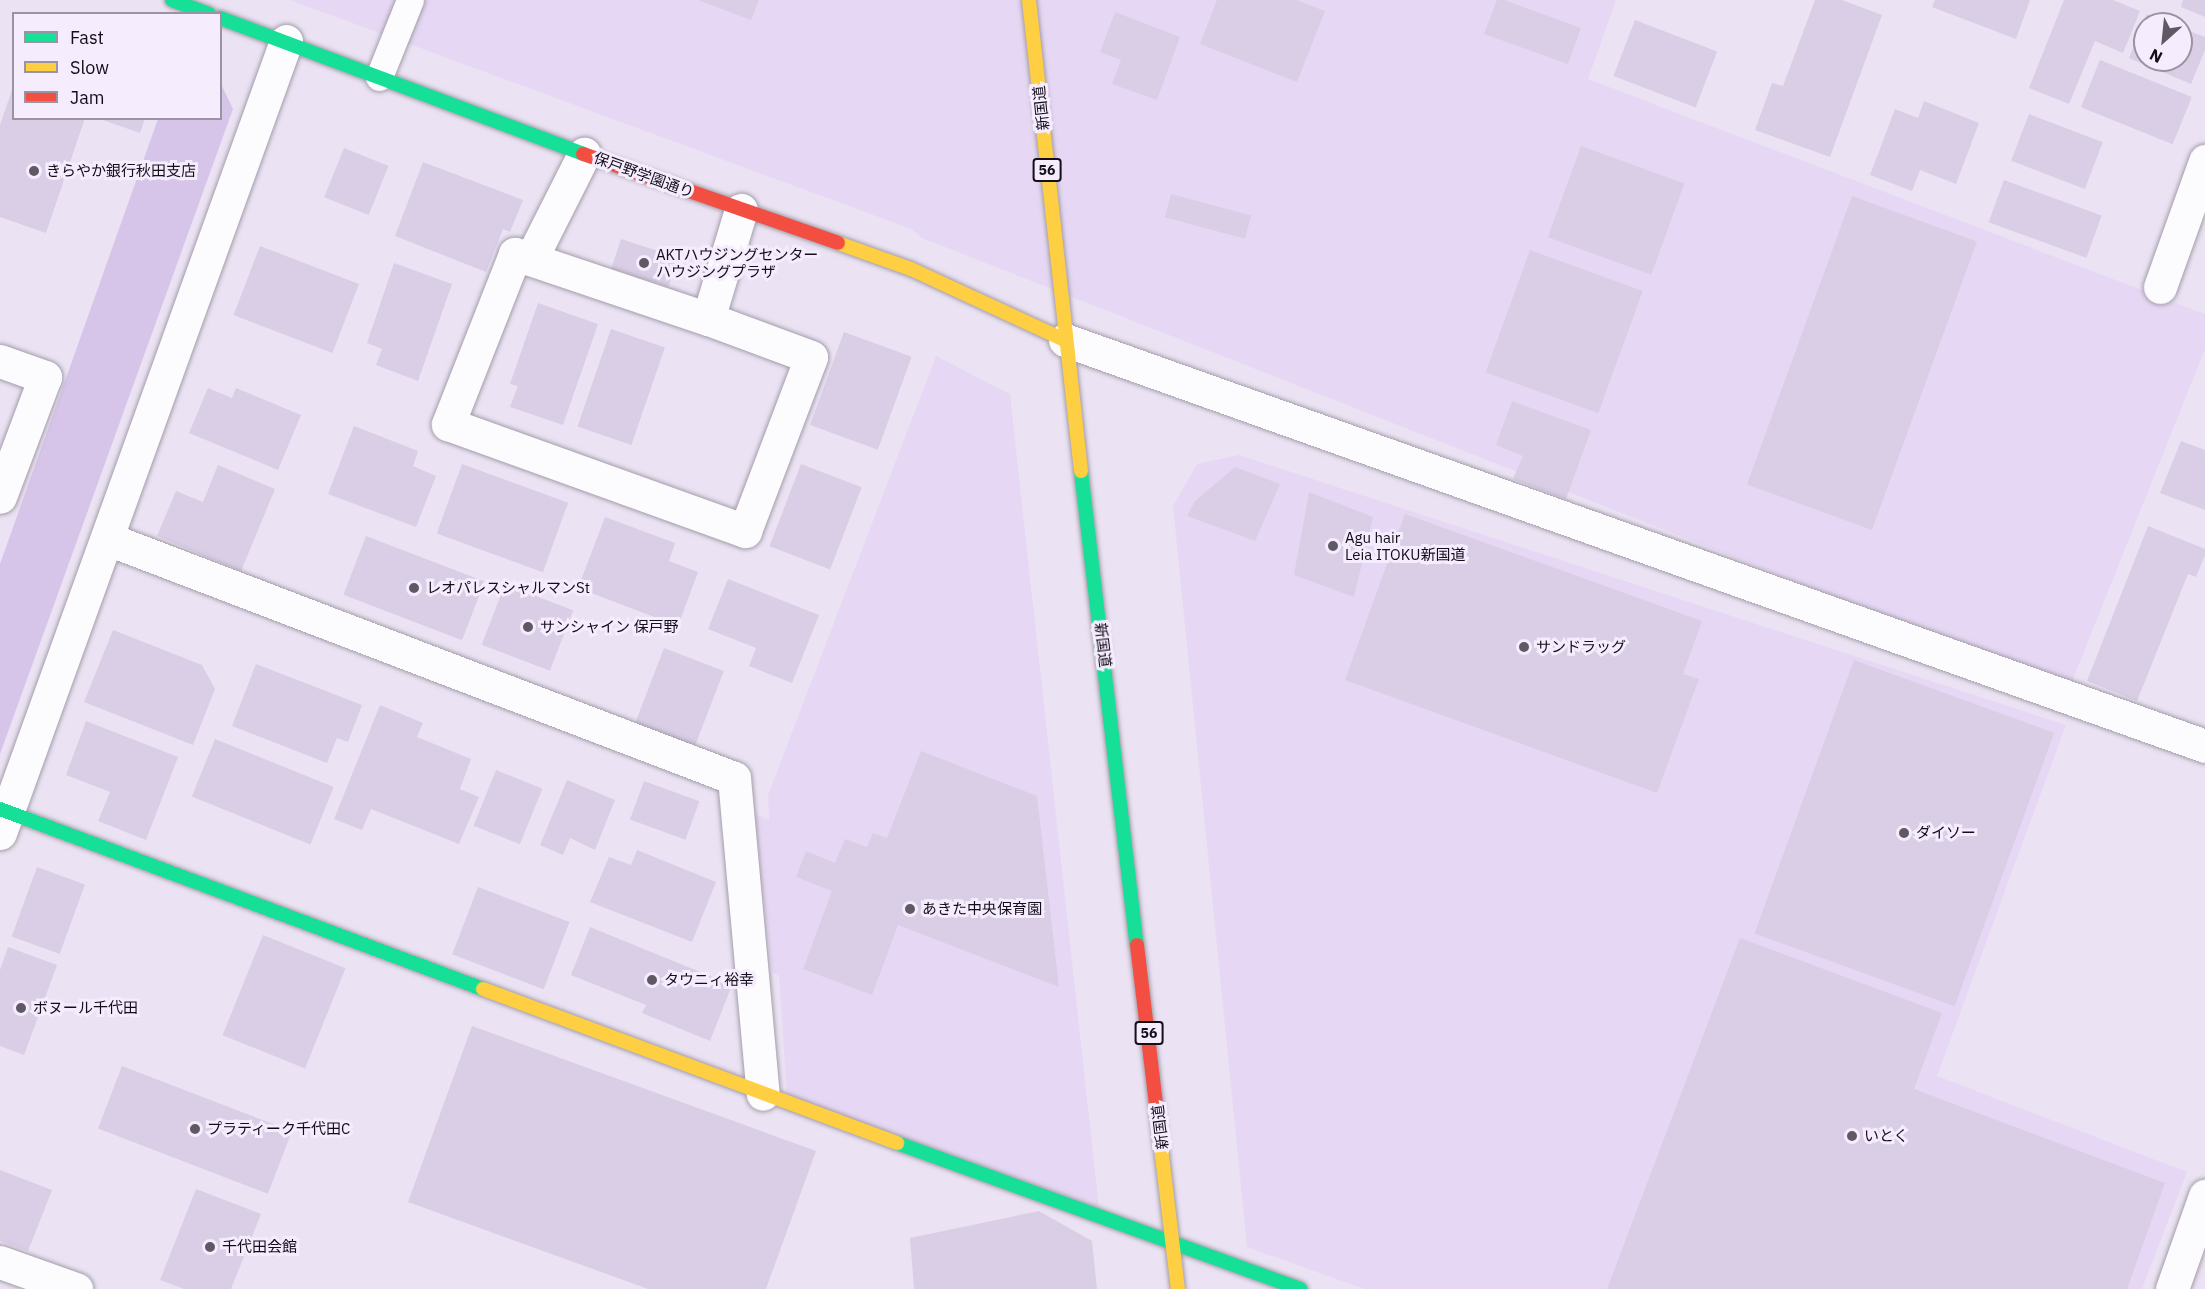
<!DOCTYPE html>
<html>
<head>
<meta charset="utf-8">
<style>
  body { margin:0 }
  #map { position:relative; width:2205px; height:1289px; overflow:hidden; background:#ebe3f3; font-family:"IBM Plex Sans","Noto Sans JP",sans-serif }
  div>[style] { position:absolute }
  .built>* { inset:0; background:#e6d8f4 }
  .green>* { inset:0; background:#d7c4e9 }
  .building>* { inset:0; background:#d9cee5; transform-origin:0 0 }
  .roads { filter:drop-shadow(0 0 2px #a49daa) drop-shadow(0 0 2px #a49daa) }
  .lane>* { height:27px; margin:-13.5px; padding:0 13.5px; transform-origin:13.5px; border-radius:13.5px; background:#fcfbfd }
  .street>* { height:33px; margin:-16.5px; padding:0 16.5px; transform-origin:16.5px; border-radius:16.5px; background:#fcfbfd }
  .fast>* { height:14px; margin:-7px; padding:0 7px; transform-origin:7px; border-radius:7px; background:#16e098 }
  .slow>* { height:14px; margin:-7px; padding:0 7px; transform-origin:7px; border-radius:7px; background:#ffcf43 }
  .jam>* { height:14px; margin:-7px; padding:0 7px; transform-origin:7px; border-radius:7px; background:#f24e42 }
  .dots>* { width:16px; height:16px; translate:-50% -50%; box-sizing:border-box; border:3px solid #f5ecfe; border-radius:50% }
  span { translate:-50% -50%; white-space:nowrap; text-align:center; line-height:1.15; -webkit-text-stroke:6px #f5ecfe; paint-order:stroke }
  .shield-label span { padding:2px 4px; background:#f5ecfe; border:2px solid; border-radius:4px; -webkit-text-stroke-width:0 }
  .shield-label { font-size:14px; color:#130e18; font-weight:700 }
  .street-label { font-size:15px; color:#130e18 }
  .poi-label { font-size:15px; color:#130e18 }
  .left { translate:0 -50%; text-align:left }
  .legend { position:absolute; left:12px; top:12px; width:210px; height:108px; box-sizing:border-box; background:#f5ecfe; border:2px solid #9b93a2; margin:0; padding:8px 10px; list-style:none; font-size:18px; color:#130e18 }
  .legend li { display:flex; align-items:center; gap:12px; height:30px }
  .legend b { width:30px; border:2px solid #9b93a2 }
  .north { position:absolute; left:2133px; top:12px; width:60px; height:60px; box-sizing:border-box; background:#f5ecfe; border:2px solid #9b93a2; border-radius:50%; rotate:207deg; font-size:16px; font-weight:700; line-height:24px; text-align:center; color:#130e18 }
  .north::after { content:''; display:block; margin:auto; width:21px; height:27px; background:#5f5965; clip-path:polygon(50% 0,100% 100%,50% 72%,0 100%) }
</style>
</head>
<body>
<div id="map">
  <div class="built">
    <i style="clip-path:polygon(290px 0,1616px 0,1588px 79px,2205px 314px,2205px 349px,2069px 689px,922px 238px,911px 229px)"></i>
    <i style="clip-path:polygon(936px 356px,1010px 394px,1099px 1208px,787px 1097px,779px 976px,772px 972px,755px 814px,769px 820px,768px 795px)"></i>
    <i style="clip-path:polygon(1239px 455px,2066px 725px,1937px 1076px,2187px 1172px,2142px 1289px,1364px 1289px,1247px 1247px,1173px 506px,1197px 464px)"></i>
  </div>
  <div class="green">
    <i style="clip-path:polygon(221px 84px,233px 109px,0 754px,0 564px,158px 119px,220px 118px)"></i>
  </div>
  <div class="building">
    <i style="clip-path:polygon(698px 0,759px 0,751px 20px)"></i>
    <i style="clip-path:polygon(1217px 0,1296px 0,1325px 11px,1297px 82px,1200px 44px)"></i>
    <i style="clip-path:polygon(1497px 0,1504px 0,1581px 28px,1568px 64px,1484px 34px)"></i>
    <i style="clip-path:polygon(1815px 0,1842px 0,1882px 15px,1830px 157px,1755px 130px,1772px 83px,1783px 86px)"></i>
    <i style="clip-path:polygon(1935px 0,2030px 0,2016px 39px,1932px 7px)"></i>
    <i style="clip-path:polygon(2064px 0,2113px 0,2140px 11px,2123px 53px,2095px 41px,2069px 104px,2029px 88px)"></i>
    <i style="clip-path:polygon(2183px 0,2205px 0,2205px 17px,2181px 7px)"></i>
    <i style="clip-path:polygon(1115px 12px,1180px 37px,1157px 100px,1112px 84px,1121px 60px,1100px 52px)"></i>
    <i style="clip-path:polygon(2147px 14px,2171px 24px,2145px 24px,2145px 60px,2181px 60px,2181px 28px,2205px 37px,2205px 50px,2191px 84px,2129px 58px)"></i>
    <i style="left:1635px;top:20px;width:88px;height:60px;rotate:21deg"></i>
    <i style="left:2100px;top:60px;width:99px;height:51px;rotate:22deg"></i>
    <i style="clip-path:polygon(13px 87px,14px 118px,85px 118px,46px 233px,0 217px,0 125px)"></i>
    <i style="clip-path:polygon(1924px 101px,1979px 123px,1956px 184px,1920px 170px,1912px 191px,1870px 175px,1895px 109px,1918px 118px)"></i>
    <i style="left:2029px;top:114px;width:79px;height:50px;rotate:21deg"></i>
    <i style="clip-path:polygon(97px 118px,145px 118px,140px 133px)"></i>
    <i style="left:1581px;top:146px;width:110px;height:97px;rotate:20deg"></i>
    <i style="left:344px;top:148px;width:48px;height:53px;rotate:22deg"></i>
    <i style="clip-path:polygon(423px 162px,523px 200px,510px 232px,503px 229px,486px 272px,395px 236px)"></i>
    <i style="left:2004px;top:180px;width:104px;height:45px;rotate:20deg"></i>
    <i style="left:1171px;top:194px;width:83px;height:24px;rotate:15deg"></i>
    <i style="left:1852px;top:196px;width:133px;height:307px;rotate:20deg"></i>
    <i style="left:621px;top:239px;width:60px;height:31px;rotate:18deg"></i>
    <i style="left:260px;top:246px;width:106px;height:74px;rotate:21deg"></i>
    <i style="left:1530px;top:250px;width:120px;height:130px;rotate:20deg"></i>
    <i style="clip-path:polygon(394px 263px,452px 284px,418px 381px,376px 365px,382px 349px,367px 343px)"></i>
    <i style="clip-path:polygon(538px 303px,598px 324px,563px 425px,510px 407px,518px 386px,510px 384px)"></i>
    <i style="left:611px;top:329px;width:57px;height:103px;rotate:19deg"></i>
    <i style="left:844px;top:332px;width:72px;height:99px;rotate:20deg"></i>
    <i style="clip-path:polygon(208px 388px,232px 398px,236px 388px,301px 415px,278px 470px,189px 433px)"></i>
    <i style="clip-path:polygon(1512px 401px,1591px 430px,1566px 499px,1513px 479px,1523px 456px,1496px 445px)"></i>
    <i style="clip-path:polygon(354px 426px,418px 451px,413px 466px,436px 476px,416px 527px,328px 494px)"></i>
    <i style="clip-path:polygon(2181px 441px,2205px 450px,2205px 510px,2160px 493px)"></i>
    <i style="left:462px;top:464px;width:113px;height:74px;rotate:20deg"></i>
    <i style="left:801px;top:464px;width:65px;height:88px;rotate:21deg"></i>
    <i style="clip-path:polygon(218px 465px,275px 489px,241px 571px,157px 536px,176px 491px,203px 502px)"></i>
    <i style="clip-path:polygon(1235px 467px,1280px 484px,1255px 541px,1187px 516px,1195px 501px)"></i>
    <i style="clip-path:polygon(1309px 492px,1373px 517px,1354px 597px,1294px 575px)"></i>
    <i style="clip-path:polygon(1405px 514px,1702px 621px,1683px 674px,1699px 679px,1657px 793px,1345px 680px)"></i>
    <i style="clip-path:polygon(605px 517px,675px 543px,669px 561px,698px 572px,678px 626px,578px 588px)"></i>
    <i style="clip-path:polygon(2148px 526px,2205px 549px,2205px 555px,2196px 577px,2188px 574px,2137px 701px,2087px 681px)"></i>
    <i style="left:366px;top:536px;width:127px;height:63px;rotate:21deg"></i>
    <i style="clip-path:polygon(728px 579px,819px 615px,792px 683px,749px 666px,756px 648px,708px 629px)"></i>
    <i style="left:505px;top:584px;width:73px;height:65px;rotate:21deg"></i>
    <i style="clip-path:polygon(113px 630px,202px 665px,215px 689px,193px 745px,84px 702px)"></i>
    <i style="left:664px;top:648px;width:64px;height:83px;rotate:21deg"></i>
    <i style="left:1854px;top:660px;width:213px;height:291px;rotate:20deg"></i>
    <i style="clip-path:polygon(256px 664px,362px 705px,348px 742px,337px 738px,327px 763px,232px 726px)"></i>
    <i style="clip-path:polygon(380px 705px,423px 723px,417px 737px,471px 759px,460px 789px,479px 797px,459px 844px,371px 809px,362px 830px,334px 819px)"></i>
    <i style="clip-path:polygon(86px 721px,178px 757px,146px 840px,98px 821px,110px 792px,66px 775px)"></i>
    <i style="left:215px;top:739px;width:128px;height:62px;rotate:22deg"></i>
    <i style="clip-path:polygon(921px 751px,1037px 796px,1059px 987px,898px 925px,872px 995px,803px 969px,832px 891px,796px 877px,806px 851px,835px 863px,845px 839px,867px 847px,873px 833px,887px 838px)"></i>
    <i style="left:496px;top:770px;width:50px;height:60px;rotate:22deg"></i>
    <i style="clip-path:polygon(567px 780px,615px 800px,595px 850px,570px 838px,563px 855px,540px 845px)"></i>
    <i style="left:644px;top:781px;width:59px;height:41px;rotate:20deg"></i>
    <i style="clip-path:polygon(637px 850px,716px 882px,692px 942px,590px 902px,609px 857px,631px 865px)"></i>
    <i style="left:37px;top:867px;width:51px;height:74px;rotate:20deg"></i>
    <i style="left:478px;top:887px;width:98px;height:72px;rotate:21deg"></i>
    <i style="clip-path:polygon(590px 927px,732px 985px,710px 1041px,642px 1013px,646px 1005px,571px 975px)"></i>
    <i style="left:263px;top:935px;width:89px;height:108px;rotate:22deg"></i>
    <i style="clip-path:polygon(1740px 938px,1942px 1013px,1914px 1089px,2165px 1183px,2127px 1289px,1607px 1289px)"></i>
    <i style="clip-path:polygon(8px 947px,57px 965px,24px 1055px,0 1046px,0 970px)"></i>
    <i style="clip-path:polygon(472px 1026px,816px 1151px,766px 1289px,648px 1289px,408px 1202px)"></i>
    <i style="left:122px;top:1066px;width:182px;height:67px;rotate:21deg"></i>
    <i style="clip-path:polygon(0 1170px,52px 1190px,28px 1251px,0 1241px)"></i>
    <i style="clip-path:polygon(196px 1189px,261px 1214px,231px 1289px,184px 1289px,160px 1280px)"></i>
    <i style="clip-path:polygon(1039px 1211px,1092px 1241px,1097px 1289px,914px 1289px,910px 1238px)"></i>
  </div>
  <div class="roads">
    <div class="lane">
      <i style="left:379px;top:77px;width:83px;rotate:-68.1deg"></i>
    </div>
    <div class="street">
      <i style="left:531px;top:259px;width:118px;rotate:-63.2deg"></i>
      <i style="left:2160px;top:287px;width:134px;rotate:-70.3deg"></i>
      <i style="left:708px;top:319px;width:204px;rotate:-161.4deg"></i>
      <i style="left:515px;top:254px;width:183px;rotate:111.5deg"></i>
      <i style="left:448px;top:424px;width:316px;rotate:19.8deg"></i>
      <i style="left:745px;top:531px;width:186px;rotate:-69.2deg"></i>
      <i style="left:811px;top:357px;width:110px;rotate:-159.7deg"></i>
      <i style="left:708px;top:319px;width:114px;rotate:-73.2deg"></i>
      <i style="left:1065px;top:340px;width:1210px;rotate:19.6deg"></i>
      <i style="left:0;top:361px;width:48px;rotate:19.6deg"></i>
      <i style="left:45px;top:377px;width:128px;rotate:110.6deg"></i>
      <i style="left:108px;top:539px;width:670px;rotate:20.9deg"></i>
      <i style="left:734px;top:778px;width:317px;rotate:84.8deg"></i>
      <i style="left:0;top:833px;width:842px;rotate:-70.14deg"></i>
      <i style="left:0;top:1262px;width:81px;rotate:19.6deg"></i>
      <i style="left:2172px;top:1289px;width:99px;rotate:-70.5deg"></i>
    </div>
    <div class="fast">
      <i style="left:172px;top:0;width:40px;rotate:21deg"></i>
      <i style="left:220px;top:18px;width:388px;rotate:20.5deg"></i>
      <i style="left:1081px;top:471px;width:477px;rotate:83.3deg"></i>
      <i style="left:0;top:809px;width:515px;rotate:20.44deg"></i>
      <i style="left:897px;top:1143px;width:429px;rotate:19.9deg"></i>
    </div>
    <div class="slow">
      <i style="left:1029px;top:0;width:474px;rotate:83.7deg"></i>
      <i style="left:838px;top:243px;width:77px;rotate:19.6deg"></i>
      <i style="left:911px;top:269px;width:170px;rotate:24.8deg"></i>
      <i style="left:483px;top:989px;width:442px;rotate:20.4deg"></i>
      <i style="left:1160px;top:1139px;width:151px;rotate:83.2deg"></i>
    </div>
    <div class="jam">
      <i style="left:583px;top:154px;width:270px;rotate:19.2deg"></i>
      <i style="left:1137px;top:945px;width:195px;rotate:83.2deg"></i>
    </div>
  </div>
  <div class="dots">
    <i style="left:34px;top:171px;background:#5f5965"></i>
    <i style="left:644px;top:263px;background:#5f5965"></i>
    <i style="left:1333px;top:546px;background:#5f5965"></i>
    <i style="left:414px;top:588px;background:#5f5965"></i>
    <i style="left:528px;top:627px;background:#5f5965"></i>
    <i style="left:1524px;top:647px;background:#5f5965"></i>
    <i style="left:1904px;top:833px;background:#5f5965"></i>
    <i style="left:910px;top:909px;background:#5f5965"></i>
    <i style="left:652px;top:980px;background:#5f5965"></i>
    <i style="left:21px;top:1008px;background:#5f5965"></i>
    <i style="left:195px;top:1129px;background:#5f5965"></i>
    <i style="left:1852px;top:1136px;background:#5f5965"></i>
    <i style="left:210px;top:1247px;background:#5f5965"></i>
  </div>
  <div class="shield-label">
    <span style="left:1047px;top:170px">56</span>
    <span style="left:1149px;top:1033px">56</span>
  </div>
  <div class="street-label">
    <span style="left:1041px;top:108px;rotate:-96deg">新国道</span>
    <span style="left:644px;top:175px;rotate:20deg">保戸野学園通り</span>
    <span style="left:1103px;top:645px;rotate:83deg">新国道</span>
    <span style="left:1160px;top:1127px;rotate:-97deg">新国道</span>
  </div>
  <div class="poi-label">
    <span class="left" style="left:46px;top:171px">きらやか銀行秋田支店</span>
    <span class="left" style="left:656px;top:263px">AKTハウジングセンター<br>ハウジングプラザ</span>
    <span class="left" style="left:1345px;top:546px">Agu hair<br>Leia ITOKU新国道</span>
    <span class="left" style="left:426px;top:588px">レオパレスシャルマンSt</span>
    <span class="left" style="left:540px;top:627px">サンシャイン 保戸野</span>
    <span class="left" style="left:1536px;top:647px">サンドラッグ</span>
    <span class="left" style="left:1916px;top:833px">ダイソー</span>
    <span class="left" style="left:922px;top:909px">あきた中央保育園</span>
    <span class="left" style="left:664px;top:980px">タウニィ裕幸</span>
    <span class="left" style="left:33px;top:1008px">ボヌール千代田</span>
    <span class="left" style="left:207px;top:1129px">プラティーク千代田C</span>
    <span class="left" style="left:1864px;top:1136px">いとく</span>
    <span class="left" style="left:222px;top:1247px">千代田会館</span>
  </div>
  <ul class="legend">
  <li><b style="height:8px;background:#16e098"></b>Fast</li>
  <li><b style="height:8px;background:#ffcf43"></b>Slow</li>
  <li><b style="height:8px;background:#f24e42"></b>Jam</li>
  </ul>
  <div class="north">N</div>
</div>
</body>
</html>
